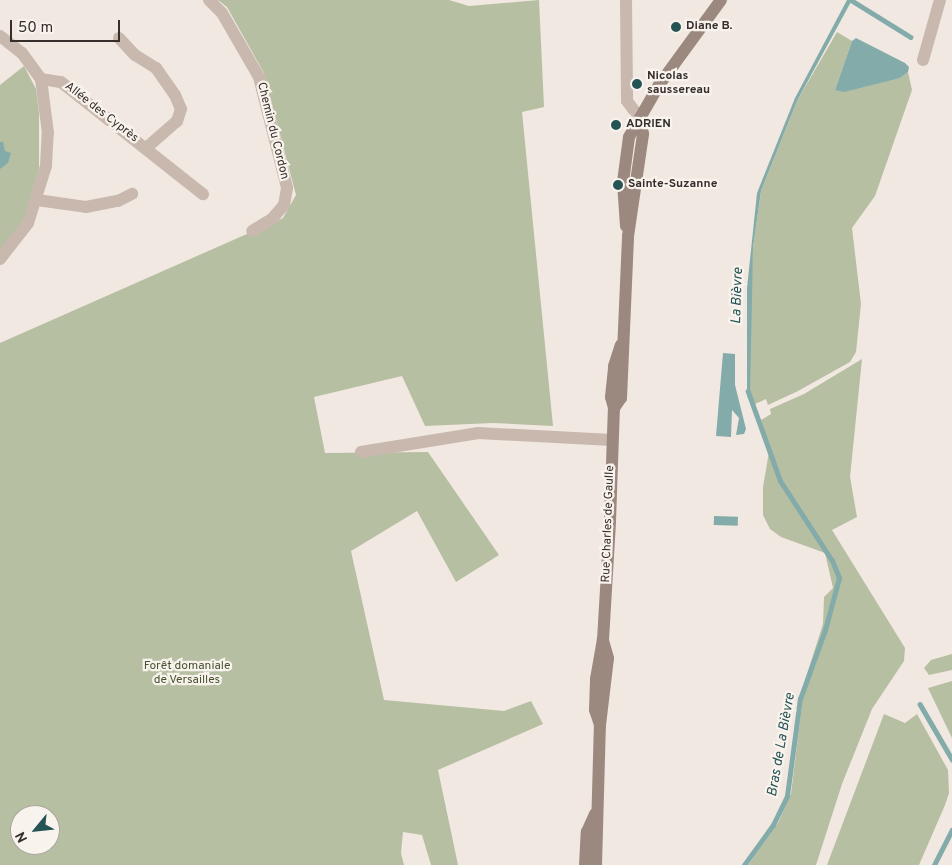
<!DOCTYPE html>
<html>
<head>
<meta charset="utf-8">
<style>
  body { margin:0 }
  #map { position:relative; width:952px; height:865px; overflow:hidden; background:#f1e8e1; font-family:Overpass,sans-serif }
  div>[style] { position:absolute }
  .green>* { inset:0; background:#b7bfa2 }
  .water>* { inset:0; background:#83abaa; transform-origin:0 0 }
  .stream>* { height:4.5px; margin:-2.25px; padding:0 2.25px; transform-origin:2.25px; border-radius:2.25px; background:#83abaa }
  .minor>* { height:12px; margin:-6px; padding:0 6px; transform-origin:6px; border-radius:6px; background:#c8b8ae }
  .secondary>* { height:12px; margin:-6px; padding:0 6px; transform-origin:6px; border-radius:6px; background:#9b887f }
  .dots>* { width:14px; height:14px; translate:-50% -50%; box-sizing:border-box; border:2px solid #f9f3ed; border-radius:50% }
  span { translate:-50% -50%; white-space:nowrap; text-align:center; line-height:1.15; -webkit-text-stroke:4.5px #f9f3ed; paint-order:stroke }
  .poi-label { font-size:12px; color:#372e2b; font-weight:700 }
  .left { translate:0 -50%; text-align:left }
  .street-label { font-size:12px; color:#372e2b }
  .park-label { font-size:12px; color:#495332 }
  .water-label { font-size:14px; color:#255455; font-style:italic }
  .north { position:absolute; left:10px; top:805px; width:50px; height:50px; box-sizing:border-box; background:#f9f3ed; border:1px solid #aba49f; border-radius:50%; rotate:242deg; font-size:14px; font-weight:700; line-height:20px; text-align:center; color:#372e2b }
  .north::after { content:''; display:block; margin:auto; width:18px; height:22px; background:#255455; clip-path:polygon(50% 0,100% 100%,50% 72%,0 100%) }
  .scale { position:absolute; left:10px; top:20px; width:110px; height:22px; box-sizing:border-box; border:2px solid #372e2b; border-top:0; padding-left:6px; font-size:15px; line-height:18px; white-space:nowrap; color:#372e2b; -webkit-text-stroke:4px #f9f3ed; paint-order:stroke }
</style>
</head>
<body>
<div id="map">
  <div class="green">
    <i style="clip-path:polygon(evenodd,218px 0,449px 0,469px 6px,539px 0,544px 107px,522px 112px,553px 426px,493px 423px,425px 426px,402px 376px,314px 397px,325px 453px,428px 452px,499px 555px,456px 582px,417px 511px,351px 551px,384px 700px,504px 711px,531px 701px,543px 724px,438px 770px,458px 865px,431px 865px,422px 835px,403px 832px,401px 853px,404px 865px,0 865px,0 343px,283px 218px,296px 195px,264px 73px,227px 7px,218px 0,20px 815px,50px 815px,50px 845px,20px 845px,20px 815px)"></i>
    <i style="clip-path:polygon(837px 32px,852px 41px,835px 90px,900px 78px,908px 72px,912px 90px,875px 196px,852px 228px,861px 304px,856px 352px,850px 362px,798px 391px,768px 405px,766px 399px,755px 404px,750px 395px,748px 347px,753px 248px,761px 191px,797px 101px)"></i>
    <i style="clip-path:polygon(24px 66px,36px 89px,39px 112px,39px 168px,24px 221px,0 252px,0 85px)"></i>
    <i style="clip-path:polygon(862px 359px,850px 477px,857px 517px,832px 530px,905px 648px,904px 661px,872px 709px,842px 784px,816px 865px,748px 865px,778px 823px,791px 794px,805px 680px,823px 624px,824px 597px,833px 588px,825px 553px,781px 537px,770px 529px,763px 515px,763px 487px,769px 452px,761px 420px,771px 414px,770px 409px,804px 394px)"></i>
    <i style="clip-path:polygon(952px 654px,952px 670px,929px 675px,924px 668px,931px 660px)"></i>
    <i style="clip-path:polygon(952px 681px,952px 738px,928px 688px)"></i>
    <i style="clip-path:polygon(884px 714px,905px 723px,917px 714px,948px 770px,949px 793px,945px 805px,919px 865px,827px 865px)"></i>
  </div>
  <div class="water">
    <i style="clip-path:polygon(847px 0,852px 0,797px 101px,761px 191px,753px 248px,750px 395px,747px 397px,747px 288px,757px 193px,795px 98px)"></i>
    <i style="clip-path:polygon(856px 38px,905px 63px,909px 67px,908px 72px,900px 78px,844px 92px,835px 90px,852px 41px)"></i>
    <i style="clip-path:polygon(0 142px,3px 142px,5px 151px,11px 153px,8px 163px,0 169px)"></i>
    <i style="clip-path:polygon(723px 353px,735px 354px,735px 385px,746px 429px,744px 434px,736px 435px,739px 418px,732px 410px,731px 437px,716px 436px)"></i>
    <i style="left:714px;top:516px;width:24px;height:9px;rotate:2deg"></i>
  </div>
  <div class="stream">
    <i style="left:851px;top:0;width:70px;rotate:31.7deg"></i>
    <i style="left:920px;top:704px;width:64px;rotate:59.8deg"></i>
    <i style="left:744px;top:865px;width:49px;rotate:-54.1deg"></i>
    <i style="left:773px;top:825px;width:32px;rotate:-64deg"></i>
    <i style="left:787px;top:796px;width:98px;rotate:-82.4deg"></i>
    <i style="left:800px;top:699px;width:73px;rotate:-70.1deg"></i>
    <i style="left:825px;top:630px;width:54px;rotate:-74.9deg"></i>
    <i style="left:839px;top:578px;width:18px;rotate:-112deg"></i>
    <i style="left:832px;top:561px;width:95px;rotate:-123deg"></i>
    <i style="left:780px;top:481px;width:95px;rotate:-109.8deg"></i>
    <i style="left:934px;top:865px;width:39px;rotate:-63deg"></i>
  </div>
  <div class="minor">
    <i style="left:209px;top:0;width:18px;rotate:45deg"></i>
    <i style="left:222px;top:13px;width:74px;rotate:60deg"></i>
    <i style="left:259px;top:77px;width:114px;rotate:75.8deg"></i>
    <i style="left:287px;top:188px;width:17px;rotate:100deg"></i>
    <i style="left:284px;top:205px;width:18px;rotate:131deg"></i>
    <i style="left:272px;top:219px;width:23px;rotate:149deg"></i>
    <i style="left:626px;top:0;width:101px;rotate:89.4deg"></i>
    <i style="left:627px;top:101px;width:21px;rotate:53deg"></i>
    <i style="left:0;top:36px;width:28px;rotate:38deg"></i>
    <i style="left:22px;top:53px;width:32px;rotate:54deg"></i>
    <i style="left:41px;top:79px;width:20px;rotate:9deg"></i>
    <i style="left:61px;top:82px;width:181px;rotate:38.3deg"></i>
    <i style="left:119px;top:38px;width:23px;rotate:47deg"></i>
    <i style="left:135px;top:55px;width:25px;rotate:32deg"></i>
    <i style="left:156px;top:68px;width:33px;rotate:55deg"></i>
    <i style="left:175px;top:95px;width:15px;rotate:67deg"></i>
    <i style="left:181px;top:109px;width:13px;rotate:108deg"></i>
    <i style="left:177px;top:121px;width:41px;rotate:138.9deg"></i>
    <i style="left:923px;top:60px;width:62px;rotate:-74.2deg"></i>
    <i style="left:37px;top:200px;width:49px;rotate:8.1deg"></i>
    <i style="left:86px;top:207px;width:33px;rotate:-11deg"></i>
    <i style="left:118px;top:201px;width:16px;rotate:-27deg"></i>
    <i style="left:0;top:259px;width:46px;rotate:-52.1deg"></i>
    <i style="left:28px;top:223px;width:60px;rotate:-72.5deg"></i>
    <i style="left:46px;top:166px;width:33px;rotate:-87deg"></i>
    <i style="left:48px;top:133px;width:54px;rotate:-97.4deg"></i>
    <i style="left:361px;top:452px;width:119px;rotate:-9.2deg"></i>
    <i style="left:478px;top:433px;width:134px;rotate:3deg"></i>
  </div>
  <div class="secondary">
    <i style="left:626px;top:226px;width:44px;rotate:-93.9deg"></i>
    <i style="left:623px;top:182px;width:45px;rotate:-82.4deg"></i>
    <i style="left:629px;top:137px;width:60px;rotate:-60deg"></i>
    <i style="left:659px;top:85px;width:105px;rotate:-53.9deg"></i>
    <i style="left:614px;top:408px;width:12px;rotate:-55deg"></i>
    <i style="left:621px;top:398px;width:162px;rotate:-87.5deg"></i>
    <i style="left:628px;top:236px;width:103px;rotate:-81.6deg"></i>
    <i style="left:643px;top:134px;width:16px;rotate:-101deg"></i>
    <i style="left:600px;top:725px;width:16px;rotate:-108deg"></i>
    <i style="left:595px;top:710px;width:31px;rotate:-88deg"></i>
    <i style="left:596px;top:679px;width:40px;rotate:-80deg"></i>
    <i style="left:603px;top:640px;width:119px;rotate:-86.6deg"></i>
    <i style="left:610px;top:521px;width:113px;rotate:-88deg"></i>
    <i style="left:614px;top:408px;width:11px;rotate:-105deg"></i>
    <i style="left:611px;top:397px;width:31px;rotate:-84deg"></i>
    <i style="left:614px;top:366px;width:22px;rotate:-72deg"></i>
    <i style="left:585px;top:865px;width:33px;rotate:-87deg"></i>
    <i style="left:587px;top:832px;width:20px;rotate:-66deg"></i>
    <i style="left:596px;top:865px;width:140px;rotate:-88.4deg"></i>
    <i style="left:600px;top:725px;width:67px;rotate:-83.2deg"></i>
    <i style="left:608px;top:658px;width:19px;rotate:-106deg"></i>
  </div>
  <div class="dots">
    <i style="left:676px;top:27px;background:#255455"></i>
    <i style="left:637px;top:84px;background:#255455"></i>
    <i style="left:616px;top:125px;background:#255455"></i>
    <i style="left:618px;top:185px;background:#255455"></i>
  </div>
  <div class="poi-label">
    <span class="left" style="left:686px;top:27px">Diane B.</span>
    <span class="left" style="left:647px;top:84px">Nicolas<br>saussereau</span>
    <span class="left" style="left:626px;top:125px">ADRIEN</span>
    <span class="left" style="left:628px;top:185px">Sainte-Suzanne</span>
  </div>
  <div class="street-label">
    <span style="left:101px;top:113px;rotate:38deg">Allée des Cyprès</span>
    <span style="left:272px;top:131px;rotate:76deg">Chemin du Cordon</span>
    <span style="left:609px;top:524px;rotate:-88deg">Rue Charles de Gaulle</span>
  </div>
  <div class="park-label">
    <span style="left:187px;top:674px">Forêt domaniale<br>de Versailles</span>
  </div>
  <div class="water-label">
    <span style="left:738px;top:296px;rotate:-88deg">La Bièvre</span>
    <span style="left:782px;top:745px;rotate:-80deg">Bras de La Bièvre</span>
  </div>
  <div class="north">N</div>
  <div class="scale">50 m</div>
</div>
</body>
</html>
